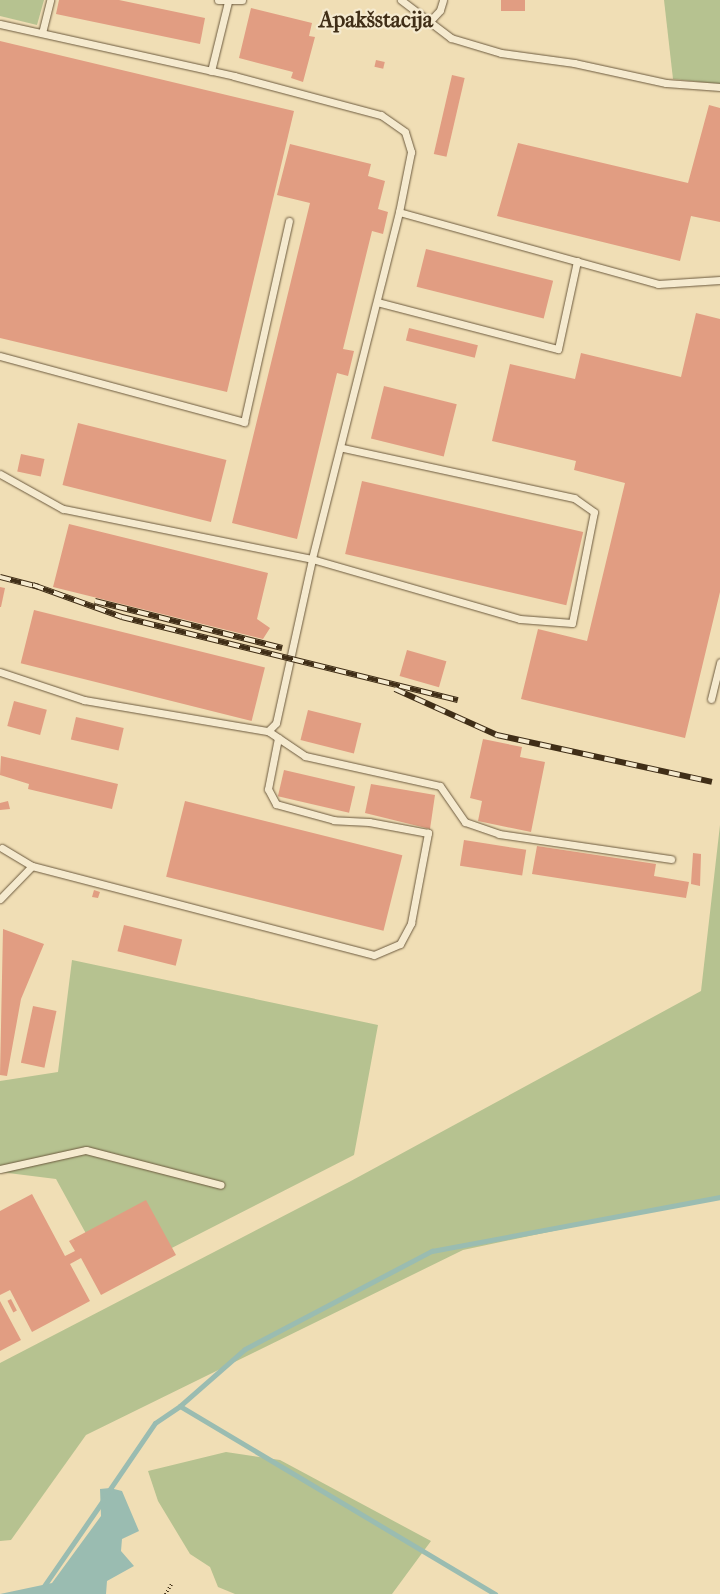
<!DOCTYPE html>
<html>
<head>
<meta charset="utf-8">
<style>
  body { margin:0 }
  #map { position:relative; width:720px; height:1594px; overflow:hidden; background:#f0deb5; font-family:"IM FELL French Canon",serif }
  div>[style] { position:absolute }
  .green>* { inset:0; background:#b6c290 }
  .water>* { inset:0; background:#9abcb1 }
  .stream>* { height:4.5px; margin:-2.25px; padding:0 2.25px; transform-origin:2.25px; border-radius:2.25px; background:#9abcb1 }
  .building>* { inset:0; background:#e19d82; transform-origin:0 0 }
  .path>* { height:2.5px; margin-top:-1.25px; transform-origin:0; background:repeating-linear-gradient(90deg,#402e17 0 1px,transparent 0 3.5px) }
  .roads { filter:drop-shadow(0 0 1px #6c5a3e) drop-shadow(0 0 1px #6c5a3e) }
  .service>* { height:7px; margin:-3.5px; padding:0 3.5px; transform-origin:3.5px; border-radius:3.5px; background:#f5eacf }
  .rail>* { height:5.5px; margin-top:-2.75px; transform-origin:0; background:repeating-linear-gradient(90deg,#f5eacf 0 11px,#402e17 0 22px); box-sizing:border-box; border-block:1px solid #402e17 }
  span { translate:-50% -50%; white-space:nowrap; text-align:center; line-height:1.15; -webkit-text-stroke:4.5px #f5eacf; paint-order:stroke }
  .district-label { font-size:22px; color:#402e17; font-weight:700 }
</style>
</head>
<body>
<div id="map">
  <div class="green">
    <i style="clip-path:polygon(0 0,44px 0,37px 25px,0 16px)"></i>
    <i style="clip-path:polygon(664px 0,720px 0,720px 84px,673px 79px)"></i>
    <i style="clip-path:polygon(720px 825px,720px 1196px,463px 1250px,86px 1435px,11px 1540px,0 1541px,0 1363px,349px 1182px,701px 991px)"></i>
    <i style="clip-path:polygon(72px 960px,378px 1025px,354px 1155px,111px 1279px,56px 1179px,0 1172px,0 1081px,58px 1072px)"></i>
    <i style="clip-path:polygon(226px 1452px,280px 1460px,431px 1541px,392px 1594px,235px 1594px,218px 1587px,210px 1567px,190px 1554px,158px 1501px,148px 1471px)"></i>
  </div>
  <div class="water">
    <i style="clip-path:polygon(110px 1488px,122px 1491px,139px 1531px,122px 1539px,121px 1551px,134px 1566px,107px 1581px,106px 1594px,0 1594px,52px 1583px,101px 1516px,100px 1489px)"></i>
  </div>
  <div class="stream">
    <i style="left:180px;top:1406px;width:86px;rotate:-41.2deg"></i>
    <i style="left:245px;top:1349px;width:211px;rotate:-27.7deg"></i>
    <i style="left:432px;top:1251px;width:293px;rotate:-10.6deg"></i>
    <i style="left:108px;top:1492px;width:83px;rotate:-55.7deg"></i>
    <i style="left:155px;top:1423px;width:30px;rotate:-34deg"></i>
    <i style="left:180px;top:1406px;width:367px;rotate:30.8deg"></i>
    <i style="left:42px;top:1589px;width:109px;rotate:-55.4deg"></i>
  </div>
  <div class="building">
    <i style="clip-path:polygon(59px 0,119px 0,205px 18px,200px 44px,56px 14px)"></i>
    <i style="left:501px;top:0;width:24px;height:11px"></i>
    <i style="clip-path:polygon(251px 8px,312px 23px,309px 36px,315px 37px,303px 82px,291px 78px,293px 72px,239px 58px)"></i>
    <i style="clip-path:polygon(0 41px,294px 111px,227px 392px,0 338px)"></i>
    <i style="left:376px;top:60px;width:9px;height:7px;rotate:13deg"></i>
    <i style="left:452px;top:75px;width:13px;height:81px;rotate:13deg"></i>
    <i style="clip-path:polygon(709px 105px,720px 108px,720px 222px,691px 216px,680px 261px,497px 216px,518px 143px,688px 183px)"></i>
    <i style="clip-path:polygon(290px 144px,371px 164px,368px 176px,385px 181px,378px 209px,388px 212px,383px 234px,372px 231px,343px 349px,354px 351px,348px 376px,337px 373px,297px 539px,232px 523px,310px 203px,277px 195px)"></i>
    <i style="left:426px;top:249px;width:131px;height:39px;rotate:14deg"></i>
    <i style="clip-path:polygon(696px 313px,720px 319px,720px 592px,685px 738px,521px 699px,538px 629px,587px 641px,625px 483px,574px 470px,576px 461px,492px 441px,510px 364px,575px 379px,581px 353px,681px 377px)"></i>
    <i style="left:409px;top:328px;width:71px;height:13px;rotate:14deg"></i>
    <i style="left:384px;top:386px;width:75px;height:54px;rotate:14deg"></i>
    <i style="left:78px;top:423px;width:153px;height:64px;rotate:14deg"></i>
    <i style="left:21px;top:454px;width:24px;height:18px;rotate:12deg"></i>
    <i style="left:362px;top:481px;width:227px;height:75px;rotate:13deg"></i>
    <i style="clip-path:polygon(69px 524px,268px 573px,257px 619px,270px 628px,263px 639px,53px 587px)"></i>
    <i style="clip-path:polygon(0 587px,5px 588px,1px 607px,0 607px)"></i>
    <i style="left:34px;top:610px;width:238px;height:55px;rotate:14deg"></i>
    <i style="left:407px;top:650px;width:41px;height:27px;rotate:16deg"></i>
    <i style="left:14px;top:701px;width:34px;height:26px;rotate:15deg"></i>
    <i style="left:308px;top:710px;width:55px;height:31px;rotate:14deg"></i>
    <i style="left:76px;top:717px;width:49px;height:23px;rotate:13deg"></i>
    <i style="clip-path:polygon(483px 739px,522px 747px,520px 757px,545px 762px,531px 832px,478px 821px,482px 801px,470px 798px)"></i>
    <i style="clip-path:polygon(1px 756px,118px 784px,112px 809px,28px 789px,29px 784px,0 775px)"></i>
    <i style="left:284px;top:770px;width:73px;height:27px;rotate:13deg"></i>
    <i style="clip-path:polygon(371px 784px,435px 795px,430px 829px,365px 813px)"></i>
    <i style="clip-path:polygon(8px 801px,10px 809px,0 810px,0 803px)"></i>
    <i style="left:185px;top:801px;width:224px;height:78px;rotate:14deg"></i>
    <i style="left:464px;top:840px;width:63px;height:26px;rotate:9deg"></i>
    <i style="clip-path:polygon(537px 846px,656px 864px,654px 876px,689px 882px,686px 898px,532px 874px)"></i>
    <i style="clip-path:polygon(693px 853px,701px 854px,700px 886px,691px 884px)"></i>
    <i style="clip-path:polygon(94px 890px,100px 892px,98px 898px,92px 897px)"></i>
    <i style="left:124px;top:925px;width:60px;height:27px;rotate:14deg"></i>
    <i style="clip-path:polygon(3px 929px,44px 944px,21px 999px,7px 1076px,0 1075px)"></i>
    <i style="left:33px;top:1006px;width:24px;height:58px;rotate:12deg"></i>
    <i style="clip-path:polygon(32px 1194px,65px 1256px,75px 1251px,69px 1241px,146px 1200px,176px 1255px,101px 1295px,81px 1258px,70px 1264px,90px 1301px,32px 1332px,10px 1290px,0 1295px,0 1211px)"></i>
    <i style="left:11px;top:1299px;width:13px;height:4px;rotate:63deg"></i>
    <i style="clip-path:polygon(0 1301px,21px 1340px,0 1351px)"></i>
  </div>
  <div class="path">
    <i style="left:165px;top:1594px;width:13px;rotate:-58deg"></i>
  </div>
  <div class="roads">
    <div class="service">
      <i style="left:218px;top:0;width:24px"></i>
      <i style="left:401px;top:0;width:63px;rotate:37.2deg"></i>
      <i style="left:451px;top:38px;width:52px;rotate:16.7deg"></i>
      <i style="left:501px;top:53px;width:74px;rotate:7.8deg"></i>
      <i style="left:574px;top:63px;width:94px;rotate:12.3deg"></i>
      <i style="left:666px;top:83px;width:54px;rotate:4.2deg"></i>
      <i style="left:429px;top:22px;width:16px;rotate:-47deg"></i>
      <i style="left:440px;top:10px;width:10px;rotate:-73deg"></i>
      <i style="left:0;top:24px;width:240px;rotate:12.5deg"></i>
      <i style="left:234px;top:76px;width:152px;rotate:14.9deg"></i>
      <i style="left:381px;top:115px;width:29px;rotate:35deg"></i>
      <i style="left:405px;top:132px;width:21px;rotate:73deg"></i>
      <i style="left:411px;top:152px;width:61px;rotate:101.3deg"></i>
      <i style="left:399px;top:212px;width:358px;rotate:104.1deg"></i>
      <i style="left:312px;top:559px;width:254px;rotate:-168.6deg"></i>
      <i style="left:63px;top:509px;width:72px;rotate:-150.9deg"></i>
      <i style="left:42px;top:33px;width:34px;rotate:-76deg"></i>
      <i style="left:211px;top:71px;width:71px;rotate:-76.2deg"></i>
      <i style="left:399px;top:212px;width:269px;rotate:15.5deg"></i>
      <i style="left:658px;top:284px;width:62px;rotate:-3.7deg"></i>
      <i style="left:377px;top:302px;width:187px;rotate:14.6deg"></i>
      <i style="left:558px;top:349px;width:90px;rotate:-77.8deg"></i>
      <i style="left:0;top:356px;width:253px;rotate:15.1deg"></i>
      <i style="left:244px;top:422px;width:206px;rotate:-77.4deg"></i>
      <i style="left:0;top:672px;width:89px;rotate:18.4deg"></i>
      <i style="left:84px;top:700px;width:187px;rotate:9.6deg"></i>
      <i style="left:268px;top:731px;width:11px;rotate:-45deg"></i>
      <i style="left:276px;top:723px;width:168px;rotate:-77.6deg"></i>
      <i style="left:312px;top:559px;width:216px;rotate:16.1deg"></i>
      <i style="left:520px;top:619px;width:52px;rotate:4.4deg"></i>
      <i style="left:572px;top:623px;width:113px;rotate:-78.8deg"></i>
      <i style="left:594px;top:512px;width:24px;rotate:-145deg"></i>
      <i style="left:574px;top:498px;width:237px;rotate:-167.8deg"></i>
      <i style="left:711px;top:699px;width:38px;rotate:-76deg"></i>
      <i style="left:268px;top:731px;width:45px;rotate:34deg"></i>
      <i style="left:305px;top:756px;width:138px;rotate:12.5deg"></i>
      <i style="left:440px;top:786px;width:44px;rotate:55.2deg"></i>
      <i style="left:465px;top:822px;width:36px;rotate:19deg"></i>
      <i style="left:499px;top:834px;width:174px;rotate:8.3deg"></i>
      <i style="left:2px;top:848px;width:35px;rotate:31deg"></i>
      <i style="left:32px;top:866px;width:353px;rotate:14.6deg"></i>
      <i style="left:374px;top:955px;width:28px;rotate:-23deg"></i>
      <i style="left:400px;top:944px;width:24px;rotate:-62deg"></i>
      <i style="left:411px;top:923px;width:92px;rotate:-79.3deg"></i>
      <i style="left:428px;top:833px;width:60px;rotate:-169.4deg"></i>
      <i style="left:369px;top:822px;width:35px;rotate:-177deg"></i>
      <i style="left:334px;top:820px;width:60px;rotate:-164.6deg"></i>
      <i style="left:276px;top:804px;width:17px;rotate:-118deg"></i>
      <i style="left:268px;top:789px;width:52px;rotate:-78.9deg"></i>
      <i style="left:0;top:899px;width:46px;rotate:-45.9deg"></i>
      <i style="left:0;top:1169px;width:88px;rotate:-12.5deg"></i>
      <i style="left:86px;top:1150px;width:139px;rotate:14.5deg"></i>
    </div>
  </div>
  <div class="rail">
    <i style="left:0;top:577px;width:40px;rotate:14.4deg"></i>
    <i style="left:33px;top:585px;width:95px;rotate:19.8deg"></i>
    <i style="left:122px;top:617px;width:346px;rotate:13.9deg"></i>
    <i style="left:95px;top:601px;width:193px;rotate:14.1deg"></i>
    <i style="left:395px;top:689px;width:112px;rotate:24.3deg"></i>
    <i style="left:497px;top:735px;width:220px;rotate:12.3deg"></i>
  </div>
  <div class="district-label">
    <span style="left:376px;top:21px">Apakšstacija</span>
  </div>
</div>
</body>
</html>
